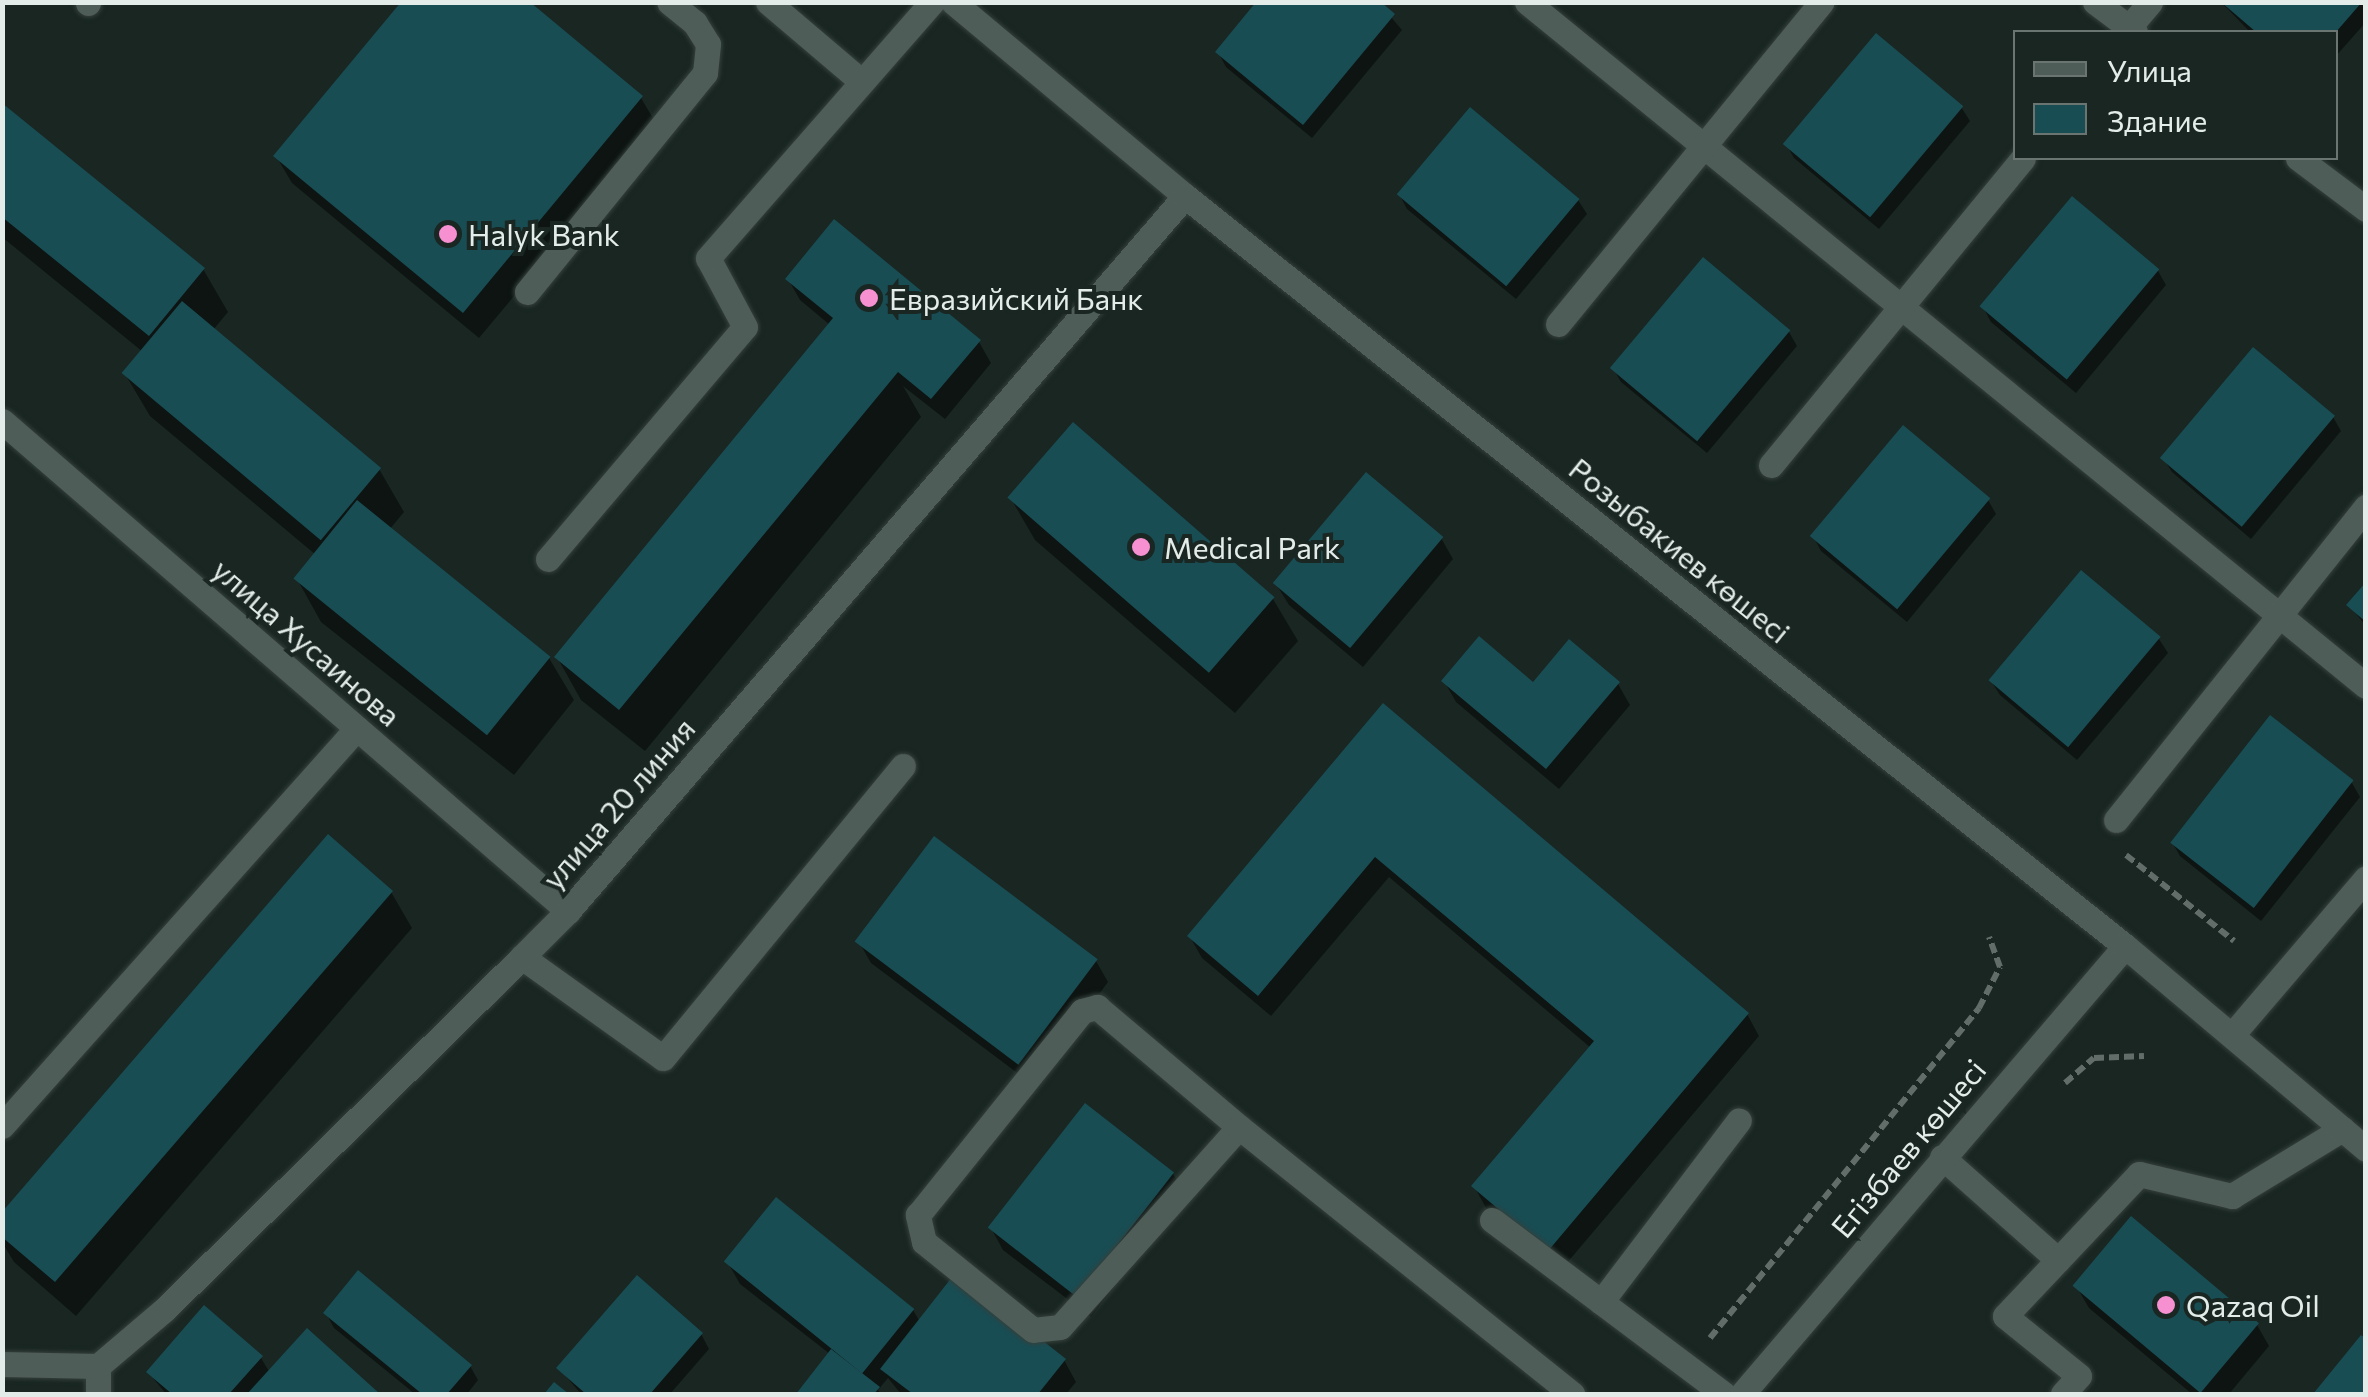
<!DOCTYPE html>
<html>
<head>
<meta charset="utf-8">
<style>
  body { margin:0 }
  #map { position:relative; width:2368px; height:1397px; overflow:hidden; background:#192622; font-family:Commissioner,sans-serif }
  div>[style] { position:absolute }
  .shadow>* { inset:0; background:#0007 }
  .building>* { inset:0; background:#194d54; transform-origin:0 0 }
  .path>* { height:6px; margin-top:-3px; transform-origin:0; background:repeating-linear-gradient(90deg,#626d69 0 10px,transparent 0 15px) }
  .roads { filter:drop-shadow(0 0 2px #35403c) drop-shadow(0 0 2px #35403c) }
  .service>* { height:25px; margin:-12.5px; padding:0 12.5px; transform-origin:12.5px; border-radius:12.5px; background:#4f5d58 }
  .minor>* { height:25px; margin:-12.5px; padding:0 12.5px; transform-origin:12.5px; border-radius:12.5px; background:#4f5d58 }
  .secondary>* { height:25px; margin:-12.5px; padding:0 12.5px; transform-origin:12.5px; border-radius:12.5px; background:#4f5d58 }
  .dots>* { width:28px; height:28px; translate:-50% -50%; box-sizing:border-box; border:5px solid #192622; border-radius:50% }
  span { translate:-50% -50%; white-space:nowrap; text-align:center; line-height:1.15; -webkit-text-stroke:8px #192622; paint-order:stroke }
  .poi-label { font-size:30px; color:#e4ece9 }
  .left { translate:0 -50%; text-align:left }
  .street-label { font-size:30px; color:#e4ece9 }
  .frame { position:absolute; inset:0; border:5px solid #e4ece9; pointer-events:none }
  .legend { position:absolute; left:2013px; top:30px; width:325px; height:130px; box-sizing:border-box; background:#192622; border:2px solid #6a7572; margin:0; padding:12px 18px; list-style:none; font-size:30px; color:#e4ece9 }
  .legend li { display:flex; align-items:center; gap:20px; height:50px }
  .legend b { width:50px; border:2px solid #6a7572 }
</style>
</head>
<body>
<div id="map">
  <div class="shadow">
    <i style="clip-path:polygon(1378px 2px,1402px 30px,1312px 138px,1226px 67px,1218px 52px)"></i>
    <i style="clip-path:polygon(2221px 2px,2366px 2px,2366px 22px,2336px 56px,2336px 32px,2250px 32px)"></i>
    <i style="clip-path:polygon(641px 98px,657px 125px,479px 338px,292px 183px,276px 156px)"></i>
    <i style="clip-path:polygon(2px 106px,203px 269px,228px 312px,213px 330px,379px 469px,404px 512px,389px 530px,549px 658px,574px 700px,514px 775px,321px 622px,297px 579px,316px 555px,150px 416px,125px 374px,143px 352px,2px 237px)"></i>
    <i style="clip-path:polygon(1961px 107px,1970px 121px,1879px 229px,1794px 158px,1786px 144px)"></i>
    <i style="clip-path:polygon(1470px 110px,1578px 200px,1587px 214px,1516px 299px,1407px 209px,1399px 194px)"></i>
    <i style="clip-path:polygon(2158px 271px,2166px 285px,2076px 393px,1991px 322px,1983px 307px)"></i>
    <i style="clip-path:polygon(788px 279px,979px 342px,991px 363px,945px 419px,903px 386px,921px 417px,645px 751px,581px 700px,557px 657px,830px 325px,800px 300px)"></i>
    <i style="clip-path:polygon(1789px 332px,1797px 346px,1707px 453px,1621px 382px,1613px 368px)"></i>
    <i style="clip-path:polygon(2333px 417px,2341px 431px,2251px 539px,2172px 472px,2163px 458px)"></i>
    <i style="clip-path:polygon(1010px 497px,1273px 599px,1298px 641px,1235px 713px,1035px 540px)"></i>
    <i style="clip-path:polygon(1988px 500px,1996px 514px,1907px 622px,1821px 551px,1813px 536px)"></i>
    <i style="clip-path:polygon(1441px 538px,1453px 559px,1363px 667px,1289px 605px,1276px 584px)"></i>
    <i style="clip-path:polygon(2366px 586px,2366px 626px,2349px 605px)"></i>
    <i style="clip-path:polygon(2159px 639px,2168px 653px,2077px 760px,2000px 695px,1991px 681px)"></i>
    <i style="clip-path:polygon(1444px 681px,1533px 686px,1618px 684px,1630px 705px,1559px 789px,1456px 702px)"></i>
    <i style="clip-path:polygon(1383px 707px,1747px 1014px,1759px 1036px,1561px 1270px,1486px 1208px,1474px 1186px,1591px 1048px,1389px 877px,1271px 1016px,1202px 958px,1190px 937px)"></i>
    <i style="clip-path:polygon(2352px 783px,2360px 797px,2261px 921px,2180px 856px,2172px 842px)"></i>
    <i style="clip-path:polygon(391px 892px,412px 928px,76px 1316px,14px 1262px,2px 1242px,2px 1216px)"></i>
    <i style="clip-path:polygon(859px 942px,1096px 961px,1108px 982px,1032px 1084px,871px 963px)"></i>
    <i style="clip-path:polygon(1085px 1107px,1173px 1174px,1185px 1195px,1091px 1317px,1003px 1250px,991px 1228px)"></i>
    <i style="clip-path:polygon(728px 1263px,913px 1310px,920px 1322px,1064px 1360px,1076px 1382px,1066px 1394px,901px 1394px,888px 1378px,878px 1390px,881px 1394px,799px 1394px,830px 1354px,740px 1284px)"></i>
    <i style="clip-path:polygon(2076px 1286px,2257px 1325px,2269px 1346px,2229px 1394px,2192px 1394px,2089px 1308px)"></i>
    <i style="clip-path:polygon(326px 1313px,470px 1366px,478px 1380px,467px 1394px,415px 1394px,334px 1328px)"></i>
    <i style="clip-path:polygon(307px 1332px,376px 1394px,166px 1394px,149px 1373px,261px 1358px,270px 1373px)"></i>
    <i style="clip-path:polygon(701px 1334px,709px 1349px,670px 1394px,581px 1394px,559px 1368px)"></i>
  </div>
  <div class="building">
    <i style="clip-path:polygon(401px 2px,530px 2px,643px 96px,463px 313px,273px 156px)"></i>
    <i style="clip-path:polygon(1256px 2px,1381px 2px,1395px 14px,1303px 125px,1215px 52px)"></i>
    <i style="clip-path:polygon(2221px 2px,2362px 2px,2336px 32px,2256px 32px)"></i>
    <i style="left:1876px;top:33px;width:114px;height:145px;rotate:40deg"></i>
    <i style="clip-path:polygon(2px 103px,205px 268px,149px 336px,2px 217px)"></i>
    <i style="left:1470px;top:107px;width:143px;height:114px;rotate:40deg"></i>
    <i style="left:2072px;top:196px;width:114px;height:144px;rotate:40deg"></i>
    <i style="clip-path:polygon(834px 219px,981px 340px,931px 399px,898px 372px,619px 710px,554px 657px,833px 318px,785px 279px)"></i>
    <i style="left:1703px;top:257px;width:114px;height:145px;rotate:40deg"></i>
    <i style="left:182px;top:301px;width:260px;height:94px;rotate:40deg"></i>
    <i style="left:2253px;top:347px;width:107px;height:145px;rotate:40deg"></i>
    <i style="left:1073px;top:422px;width:267px;height:100px;rotate:41deg"></i>
    <i style="left:1903px;top:425px;width:114px;height:145px;rotate:40deg"></i>
    <i style="left:1366px;top:472px;width:101px;height:145px;rotate:40deg"></i>
    <i style="left:357px;top:500px;width:249px;height:101px;rotate:39deg"></i>
    <i style="left:2081px;top:570px;width:104px;height:144px;rotate:40deg"></i>
    <i style="clip-path:polygon(2366px 582px,2366px 622px,2346px 605px)"></i>
    <i style="clip-path:polygon(1479px 636px,1533px 682px,1569px 639px,1620px 682px,1546px 769px,1441px 681px)"></i>
    <i style="clip-path:polygon(1383px 703px,1749px 1013px,1548px 1251px,1471px 1186px,1594px 1041px,1375px 857px,1258px 996px,1187px 936px)"></i>
    <i style="left:2270px;top:715px;width:106px;height:162px;rotate:38deg"></i>
    <i style="clip-path:polygon(328px 834px,393px 891px,55px 1282px,2px 1237px,2px 1212px)"></i>
    <i style="left:934px;top:836px;width:205px;height:132px;rotate:37deg"></i>
    <i style="left:1085px;top:1103px;width:113px;height:158px;rotate:38deg"></i>
    <i style="left:776px;top:1197px;width:178px;height:83px;rotate:39deg"></i>
    <i style="left:2131px;top:1216px;width:167px;height:91px;rotate:40deg"></i>
    <i style="clip-path:polygon(358px 1270px,472px 1365px,447px 1394px,422px 1394px,323px 1313px)"></i>
    <i style="clip-path:polygon(956px 1272px,1066px 1359px,1038px 1394px,913px 1394px,880px 1369px)"></i>
    <i style="clip-path:polygon(637px 1275px,703px 1333px,650px 1394px,586px 1394px,556px 1368px)"></i>
    <i style="clip-path:polygon(204px 1305px,263px 1356px,229px 1394px,172px 1394px,146px 1372px)"></i>
    <i style="clip-path:polygon(307px 1328px,380px 1394px,247px 1394px)"></i>
    <i style="clip-path:polygon(2361px 1335px,2366px 1339px,2366px 1394px,2313px 1394px)"></i>
    <i style="clip-path:polygon(831px 1349px,880px 1387px,874px 1394px,796px 1394px)"></i>
    <i style="clip-path:polygon(554px 1382px,569px 1394px,544px 1394px)"></i>
  </div>
  <div class="path">
    <i style="left:2126px;top:855px;width:138px;rotate:38.5deg"></i>
    <i style="left:2065px;top:1083px;width:38px;rotate:-41deg"></i>
    <i style="left:2094px;top:1058px;width:50px;rotate:-2.3deg"></i>
    <i style="left:1710px;top:1338px;width:426px;rotate:-50.8deg"></i>
    <i style="left:1979px;top:1008px;width:46px;rotate:-62.9deg"></i>
    <i style="left:2000px;top:967px;width:32px;rotate:-110deg"></i>
  </div>
  <div class="roads">
    <div class="service">
      <i style="left:768px;top:2px;width:123px;rotate:40.4deg"></i>
      <i style="left:1527px;top:2px;width:1082px;rotate:39.19deg"></i>
      <i style="left:88px;top:3px;width:1px;rotate:-90deg"></i>
      <i style="left:2125px;top:32px;width:39px;rotate:-50deg"></i>
      <i style="left:527px;top:292px;width:282px;rotate:-50.9deg"></i>
      <i style="left:705px;top:73px;width:29px;rotate:-84deg"></i>
      <i style="left:708px;top:44px;width:25px;rotate:-122deg"></i>
      <i style="left:695px;top:23px;width:33px;rotate:-141deg"></i>
      <i style="left:1558px;top:324px;width:416px;rotate:-50.7deg"></i>
      <i style="left:1771px;top:465px;width:397px;rotate:-50.6deg"></i>
      <i style="left:548px;top:559px;width:304px;rotate:-49.7deg"></i>
      <i style="left:745px;top:327px;width:78px;rotate:-118.2deg"></i>
      <i style="left:708px;top:258px;width:340px;rotate:-48.8deg"></i>
      <i style="left:2116px;top:820px;width:401px;rotate:-51.4deg"></i>
      <i style="left:522px;top:957px;width:173px;rotate:35.6deg"></i>
      <i style="left:663px;top:1058px;width:378px;rotate:-50.6deg"></i>
      <i style="left:1097px;top:1007px;width:186px;rotate:40.2deg"></i>
      <i style="left:1239px;top:1127px;width:268px;rotate:131.8deg"></i>
      <i style="left:1060px;top:1327px;width:27px;rotate:174deg"></i>
      <i style="left:1033px;top:1330px;width:140px;rotate:-141.1deg"></i>
      <i style="left:924px;top:1242px;width:28px;rotate:-103deg"></i>
      <i style="left:918px;top:1215px;width:262px;rotate:-51.2deg"></i>
      <i style="left:1082px;top:1011px;width:16px;rotate:-15deg"></i>
      <i style="left:2232px;top:1035px;width:206px;rotate:-49.5deg"></i>
      <i style="left:2px;top:1126px;width:533px;rotate:-48.27deg"></i>
      <i style="left:1239px;top:1127px;width:427px;rotate:38.7deg"></i>
      <i style="left:1942px;top:1157px;width:155px;rotate:41.6deg"></i>
      <i style="left:2058px;top:1260px;width:118px;rotate:-46.7deg"></i>
      <i style="left:2139px;top:1174px;width:96px;rotate:13.3deg"></i>
      <i style="left:2232px;top:1196px;width:129px;rotate:-31.3deg"></i>
      <i style="left:1492px;top:1220px;width:290px;rotate:36.9deg"></i>
      <i style="left:2058px;top:1260px;width:77px;rotate:133.4deg"></i>
      <i style="left:2005px;top:1316px;width:95px;rotate:39deg"></i>
      <i style="left:2079px;top:1376px;width:24px;rotate:132deg"></i>
      <i style="left:1601px;top:1302px;width:228px;rotate:-52.8deg"></i>
      <i style="left:98px;top:1394px;width:28px;rotate:-90deg"></i>
    </div>
    <div class="minor">
      <i style="left:2095px;top:2px;width:50px;rotate:36.9deg"></i>
      <i style="left:2298px;top:158px;width:85px;rotate:36.9deg"></i>
      <i style="left:2px;top:421px;width:749px;rotate:40.88deg"></i>
      <i style="left:2px;top:1364px;width:96px;rotate:1.2deg"></i>
      <i style="left:98px;top:1366px;width:88px;rotate:-40.4deg"></i>
      <i style="left:165px;top:1309px;width:501px;rotate:-44.6deg"></i>
      <i style="left:522px;top:957px;width:65px;rotate:-45deg"></i>
      <i style="left:568px;top:911px;width:944px;rotate:-49.21deg"></i>
      <i style="left:1742px;top:1394px;width:589px;rotate:-49.47deg"></i>
    </div>
    <div class="secondary">
      <i style="left:953px;top:2px;width:302px;rotate:39.9deg"></i>
      <i style="left:1185px;top:196px;width:1203px;rotate:38.59deg"></i>
      <i style="left:2125px;top:946px;width:315px;rotate:40.1deg"></i>
    </div>
  </div>
  <div class="dots">
    <i style="left:448px;top:234px;background:#f690d0"></i>
    <i style="left:869px;top:298px;background:#f690d0"></i>
    <i style="left:1141px;top:547px;background:#f690d0"></i>
    <i style="left:2166px;top:1305px;background:#f690d0"></i>
  </div>
  <div class="poi-label">
    <span class="left" style="left:468px;top:234px">Halyk Bank</span>
    <span class="left" style="left:889px;top:298px">Евразийский Банк</span>
    <span class="left" style="left:1164px;top:547px">Medical Park</span>
    <span class="left" style="left:2186px;top:1305px">Qazaq Oil</span>
  </div>
  <div class="street-label">
    <span style="left:1680px;top:550px;rotate:39deg">Розыбакиев көшесі</span>
    <span style="left:307px;top:642px;rotate:41deg">улица Хусаинова</span>
    <span style="left:618px;top:803px;rotate:-49deg">улица 20 линия</span>
    <span style="left:1908px;top:1148px;rotate:-50deg">Егізбаев көшесі</span>
  </div>
  <div class="frame"></div>
  <ul class="legend">
  <li><b style="height:12px;background:#4f5d58"></b>Улица</li>
  <li><b style="height:28px;background:#194d54"></b>Здание</li>
  </ul>
</div>
</body>
</html>
